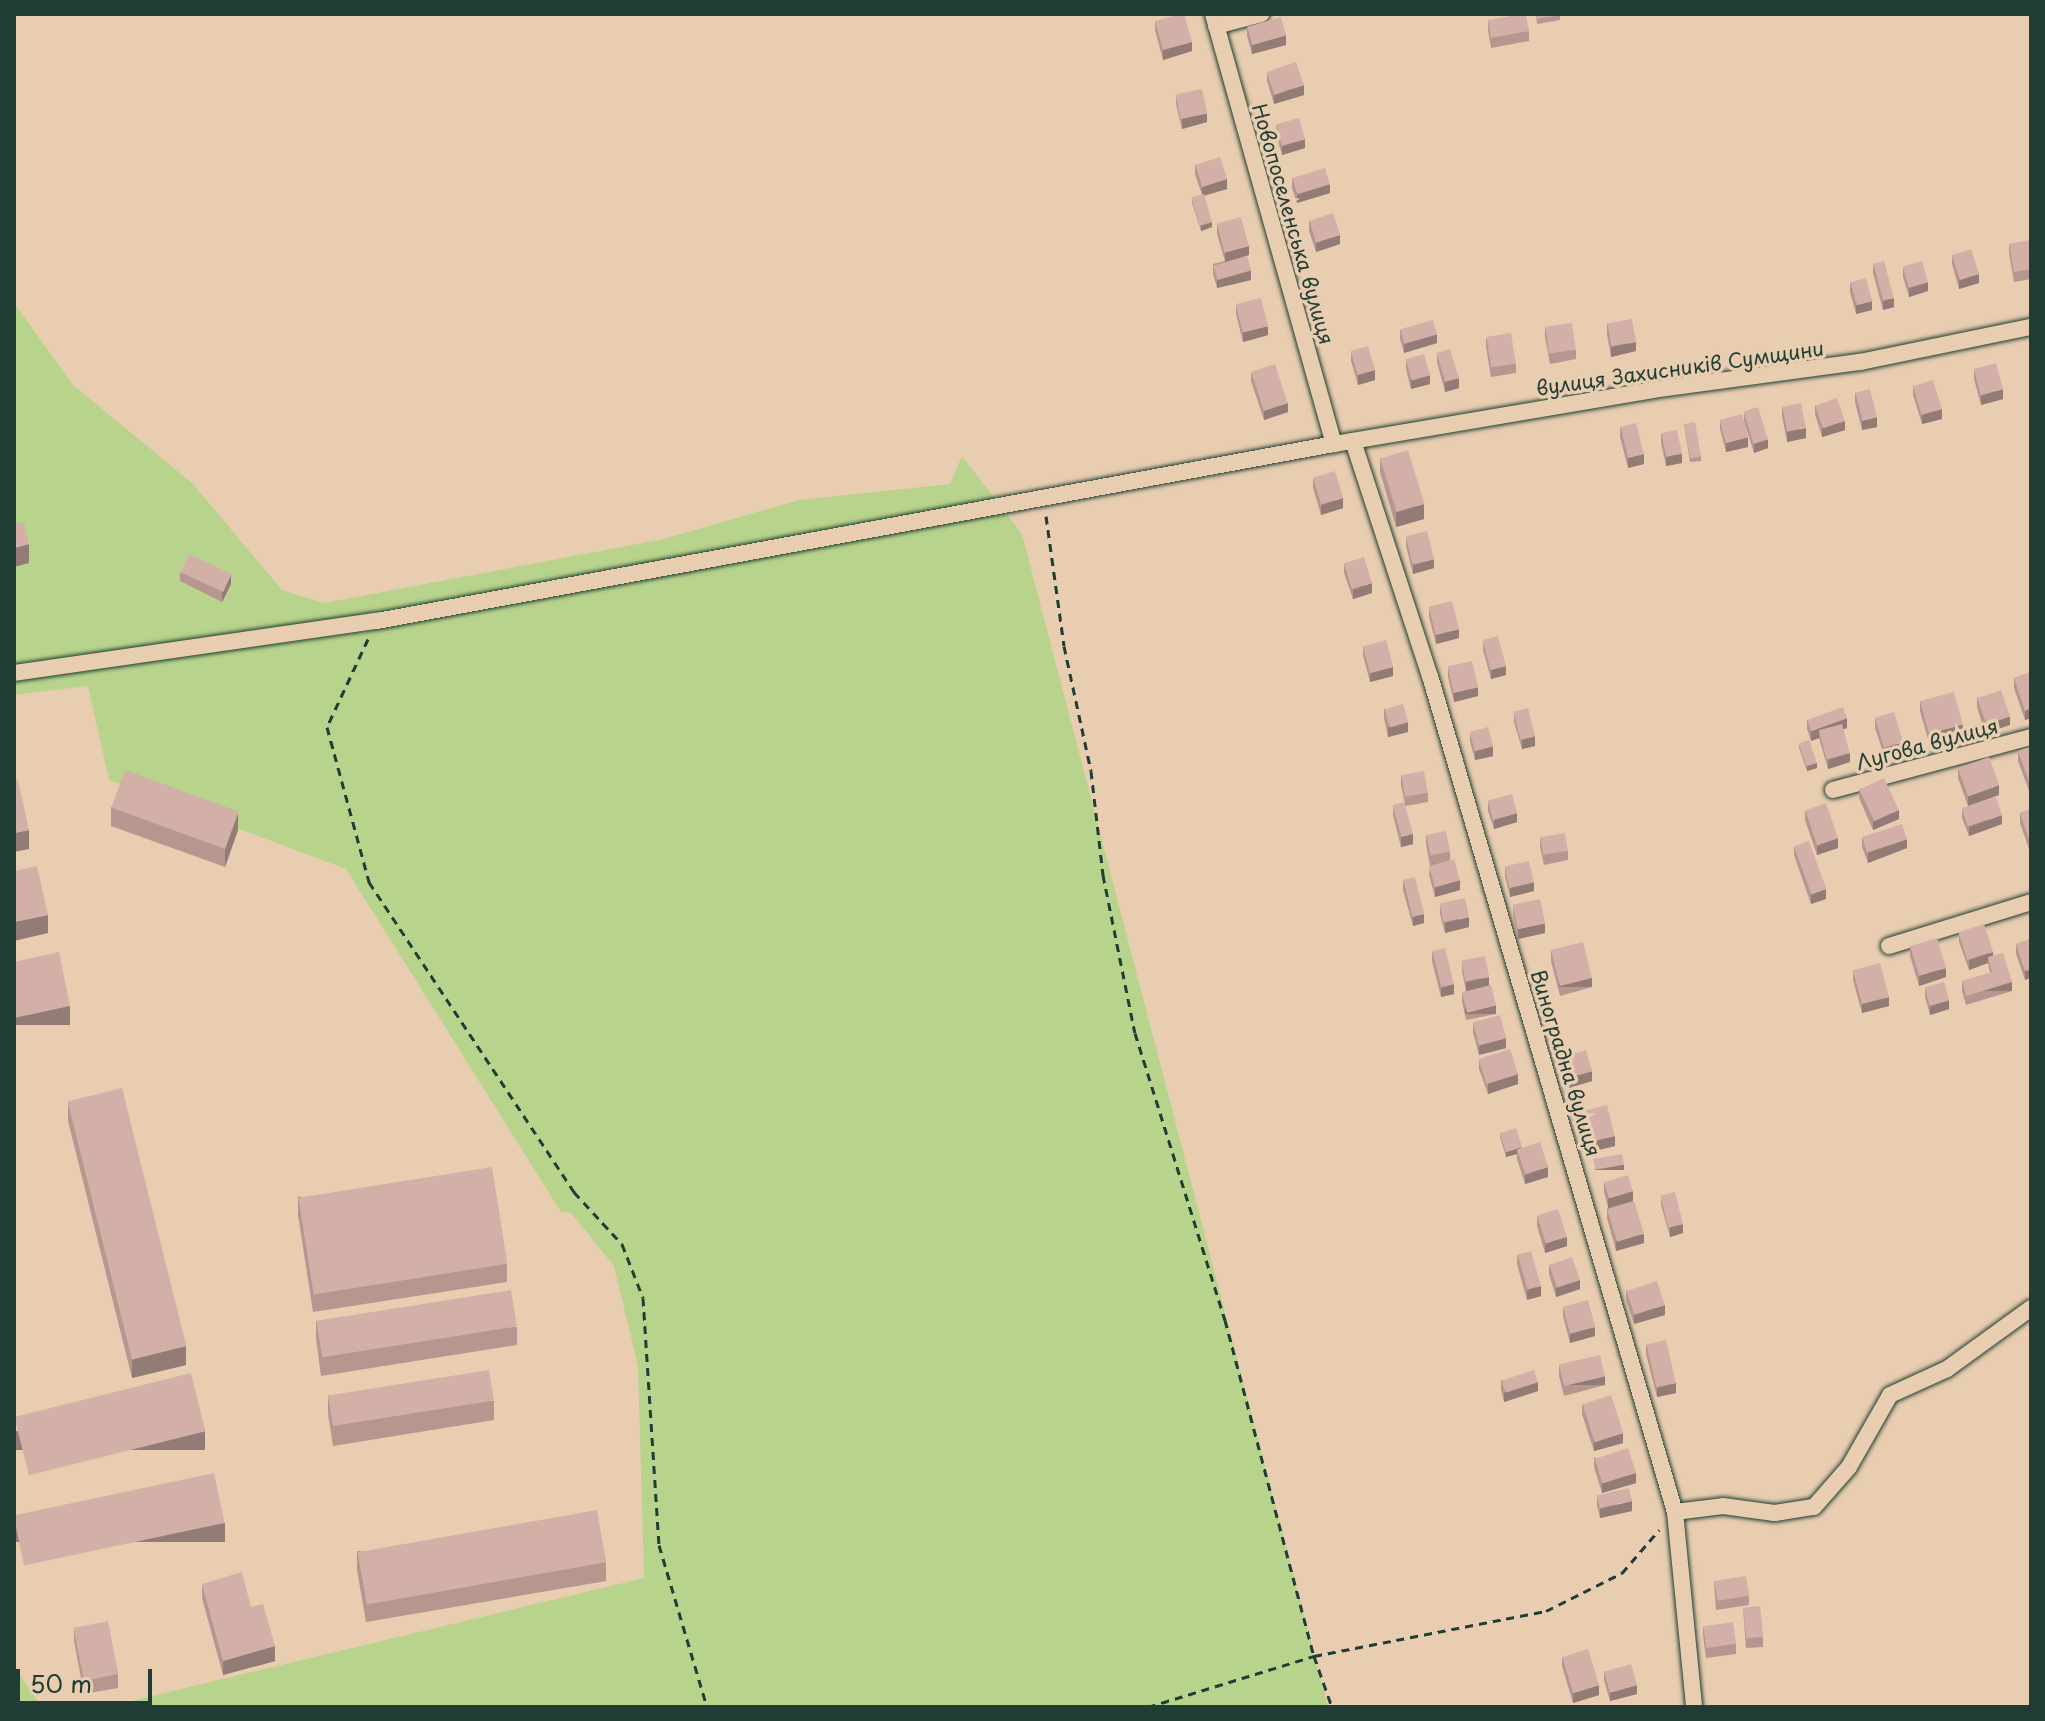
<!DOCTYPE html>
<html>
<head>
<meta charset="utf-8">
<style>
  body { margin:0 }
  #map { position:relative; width:2045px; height:1721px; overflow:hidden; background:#e9cdb0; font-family:"Playpen Sans",sans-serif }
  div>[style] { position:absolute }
  .green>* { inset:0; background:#b8d48c }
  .path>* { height:3px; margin-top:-1.5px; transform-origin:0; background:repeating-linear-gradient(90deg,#1f3d34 0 8px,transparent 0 14px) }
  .roads { filter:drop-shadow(0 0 2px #1f3d34) drop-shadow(0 0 2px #1f3d34) }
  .street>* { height:16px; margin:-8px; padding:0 8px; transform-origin:8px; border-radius:8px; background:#e9cdb0 }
  .wall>* { inset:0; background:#b59790 }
  .shaded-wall>* { inset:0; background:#937b76; transform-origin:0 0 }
  .building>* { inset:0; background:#d2b0a8; transform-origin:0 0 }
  span { translate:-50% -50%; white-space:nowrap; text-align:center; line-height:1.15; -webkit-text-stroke:7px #e9cdb0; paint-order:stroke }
  .street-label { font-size:20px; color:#1f3d34 }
  .frame { position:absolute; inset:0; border:16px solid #1f3d34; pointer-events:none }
  .scale { position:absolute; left:16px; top:1669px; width:136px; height:36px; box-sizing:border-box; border:4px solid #1f3d34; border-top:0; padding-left:10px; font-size:24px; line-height:28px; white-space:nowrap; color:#1f3d34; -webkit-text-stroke:6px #e9cdb0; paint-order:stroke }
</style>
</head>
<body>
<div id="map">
  <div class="green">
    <i style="clip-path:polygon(14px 303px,73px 385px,192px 483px,282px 590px,324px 603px,664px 539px,799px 500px,950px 484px,962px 456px,1022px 534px,1328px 1707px,106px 1707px,644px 1578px,638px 1366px,614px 1266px,571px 1213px,561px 1212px,346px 869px,109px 780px,88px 686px,14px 695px)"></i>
    <i style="clip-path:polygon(14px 1667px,42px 1707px,14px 1707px)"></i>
  </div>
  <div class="path">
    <i style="left:1046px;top:516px;width:131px;rotate:82.1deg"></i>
    <i style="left:1064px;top:646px;width:128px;rotate:77.8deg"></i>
    <i style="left:1091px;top:771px;width:105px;rotate:83.4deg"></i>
    <i style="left:1103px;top:875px;width:161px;rotate:78.6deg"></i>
    <i style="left:1135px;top:1033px;width:301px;rotate:72.6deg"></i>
    <i style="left:1225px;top:1320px;width:348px;rotate:75.2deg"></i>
    <i style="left:1314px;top:1656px;width:236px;rotate:-11deg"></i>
    <i style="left:1546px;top:1611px;width:85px;rotate:-26.6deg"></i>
    <i style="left:1622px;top:1573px;width:57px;rotate:-49.3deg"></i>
    <i style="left:368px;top:639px;width:97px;rotate:115deg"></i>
    <i style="left:327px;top:727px;width:161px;rotate:74.8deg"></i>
    <i style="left:369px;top:882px;width:372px;rotate:56.5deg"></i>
    <i style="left:574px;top:1192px;width:71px;rotate:47.3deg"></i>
    <i style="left:622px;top:1244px;width:58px;rotate:68.7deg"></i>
    <i style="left:643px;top:1298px;width:248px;rotate:86.3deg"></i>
    <i style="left:659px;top:1545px;width:169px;rotate:73.5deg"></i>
    <i style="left:1148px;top:1707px;width:174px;rotate:-17.1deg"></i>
    <i style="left:1314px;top:1656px;width:54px;rotate:70.6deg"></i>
  </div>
  <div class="roads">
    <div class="street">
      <i style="left:1213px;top:14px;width:447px;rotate:74.3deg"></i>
      <i style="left:1216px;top:26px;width:47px;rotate:-14.9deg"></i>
      <i style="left:1353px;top:441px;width:247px;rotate:71.9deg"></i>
      <i style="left:1430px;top:676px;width:871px;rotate:73.67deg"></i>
      <i style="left:1675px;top:1512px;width:196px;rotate:84.4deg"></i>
      <i style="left:14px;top:673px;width:367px;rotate:-8.2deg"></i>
      <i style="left:377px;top:621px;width:973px;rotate:-10.48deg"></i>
      <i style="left:1334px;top:444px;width:323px;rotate:-9.6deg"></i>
      <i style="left:1652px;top:390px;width:210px;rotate:-7.7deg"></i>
      <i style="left:1860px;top:362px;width:175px;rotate:-11.6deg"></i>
      <i style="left:1833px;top:790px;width:205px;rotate:-15deg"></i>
      <i style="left:1889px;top:946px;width:149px;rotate:-17.2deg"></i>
      <i style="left:1675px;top:1512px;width:48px;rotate:-7.1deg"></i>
      <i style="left:1723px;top:1506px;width:52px;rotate:7.7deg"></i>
      <i style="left:1775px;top:1513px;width:39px;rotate:-9deg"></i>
      <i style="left:1814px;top:1507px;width:53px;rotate:-48.8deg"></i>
      <i style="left:1849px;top:1467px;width:83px;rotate:-60.3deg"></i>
      <i style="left:1890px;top:1395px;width:63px;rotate:-24.5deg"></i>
      <i style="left:1947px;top:1369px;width:104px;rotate:-36deg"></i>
    </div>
  </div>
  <div class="wall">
    <i style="clip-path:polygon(1536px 14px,1560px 14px,1560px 20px,1537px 24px)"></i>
    <i style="clip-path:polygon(1488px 20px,1529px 31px,1529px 41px,1491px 48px,1488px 30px)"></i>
    <i style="clip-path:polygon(1155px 21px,1192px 51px,1163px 60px,1155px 30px)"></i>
    <i style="clip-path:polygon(1247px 27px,1286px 45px,1252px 54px,1247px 36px)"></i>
    <i style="clip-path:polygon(1267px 72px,1304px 95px,1274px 104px,1267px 81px)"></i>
    <i style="clip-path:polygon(1176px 95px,1207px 122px,1182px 129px,1176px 104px)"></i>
    <i style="clip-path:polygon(1276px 125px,1305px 148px,1282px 155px,1276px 134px)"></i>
    <i style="clip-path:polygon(1195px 164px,1227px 189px,1204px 196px,1212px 227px,1201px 231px,1192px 203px,1192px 198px,1202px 195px,1195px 174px)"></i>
    <i style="clip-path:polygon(1292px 178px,1330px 193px,1297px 203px,1292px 188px)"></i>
    <i style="clip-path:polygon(1309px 221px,1340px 244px,1316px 252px,1309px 231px)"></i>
    <i style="clip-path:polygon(1217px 224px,1249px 255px,1241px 258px,1251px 280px,1217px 288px,1213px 274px,1213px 264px,1225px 261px,1217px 234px)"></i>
    <i style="clip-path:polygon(2031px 240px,2031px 279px,2014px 282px,2009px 253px,2009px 244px)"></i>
    <i style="clip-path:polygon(1952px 254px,1979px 283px,1959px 289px,1952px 264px)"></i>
    <i style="clip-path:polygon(1873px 264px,1894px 307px,1883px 310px,1873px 273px)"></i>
    <i style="clip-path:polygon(1903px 267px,1928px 291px,1909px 297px,1903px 277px)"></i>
    <i style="clip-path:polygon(1850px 282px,1872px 310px,1856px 314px,1850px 292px)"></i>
    <i style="clip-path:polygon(1236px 304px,1268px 335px,1243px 342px,1236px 314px)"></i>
    <i style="clip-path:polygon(1607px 324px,1636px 351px,1611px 357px,1607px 334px)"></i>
    <i style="clip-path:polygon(1545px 327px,1576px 350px,1576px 359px,1550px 364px,1545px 337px)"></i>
    <i style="clip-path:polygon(1400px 330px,1437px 343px,1404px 353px,1400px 339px)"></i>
    <i style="clip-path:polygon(1486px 338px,1516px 364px,1516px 373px,1491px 377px,1486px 347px)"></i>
    <i style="clip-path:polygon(1351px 351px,1375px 380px,1358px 385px,1351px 361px)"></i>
    <i style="clip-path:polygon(1437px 353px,1459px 388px,1445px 392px,1437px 362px)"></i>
    <i style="clip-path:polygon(1406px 360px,1430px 384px,1411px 389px,1406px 369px)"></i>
    <i style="clip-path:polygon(1974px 370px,2003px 399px,1981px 405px,1974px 379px)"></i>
    <i style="clip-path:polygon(1251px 372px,1288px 412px,1264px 420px,1251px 381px)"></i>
    <i style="clip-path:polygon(1913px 385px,1942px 419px,1922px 424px,1913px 395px)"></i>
    <i style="clip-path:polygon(1855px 392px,1877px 427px,1862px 430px,1855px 402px)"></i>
    <i style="clip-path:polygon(1815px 405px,1845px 430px,1822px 437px,1815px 414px)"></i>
    <i style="clip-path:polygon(1782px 407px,1806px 438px,1787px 442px,1782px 416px)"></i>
    <i style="clip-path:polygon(1744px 412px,1768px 448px,1754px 453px,1744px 421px)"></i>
    <i style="clip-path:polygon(1720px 420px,1748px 447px,1726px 452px,1720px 429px)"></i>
    <i style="clip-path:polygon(1684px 424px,1701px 456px,1701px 461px,1690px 462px)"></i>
    <i style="clip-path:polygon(1620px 427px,1644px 464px,1628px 468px,1620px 437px)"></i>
    <i style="clip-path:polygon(1661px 433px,1682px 463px,1666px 466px,1661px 443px)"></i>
    <i style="clip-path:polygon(1380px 458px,1424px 519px,1396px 527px,1380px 472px)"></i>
    <i style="clip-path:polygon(1313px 478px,1343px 508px,1321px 515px,1313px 488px)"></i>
    <i style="clip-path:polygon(1406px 537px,1434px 568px,1413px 574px,1406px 546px)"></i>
    <i style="clip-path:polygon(1344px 563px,1372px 593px,1353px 599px,1344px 573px)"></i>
    <i style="clip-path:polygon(180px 572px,231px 584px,222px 602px,180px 581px)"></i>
    <i style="clip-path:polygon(1429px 607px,1459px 638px,1436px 644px,1429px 617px)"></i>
    <i style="clip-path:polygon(1483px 641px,1506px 675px,1491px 679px,1483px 650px)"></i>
    <i style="clip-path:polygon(1363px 646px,1393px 676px,1370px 682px,1363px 655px)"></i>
    <i style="clip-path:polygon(1448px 667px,1478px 696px,1454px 702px,1448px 677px)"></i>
    <i style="clip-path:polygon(2031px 672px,2031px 718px,2025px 720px,2014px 688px,2014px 678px)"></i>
    <i style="clip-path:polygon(1977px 697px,2010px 725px,1985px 733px,1977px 707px)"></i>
    <i style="clip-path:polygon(1920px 701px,1963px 734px,1929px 743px,1920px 711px)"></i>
    <i style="clip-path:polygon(1384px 708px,1408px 732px,1388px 737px,1384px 718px)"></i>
    <i style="clip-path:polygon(1514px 712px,1535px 746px,1522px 749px,1514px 722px)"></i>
    <i style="clip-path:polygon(1875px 718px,1903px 752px,1885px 758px,1875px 728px)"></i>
    <i style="clip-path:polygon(1807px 720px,1847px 728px,1843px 729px,1850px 762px,1828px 769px,1819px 738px,1811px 741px,1807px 729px)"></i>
    <i style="clip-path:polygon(1470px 732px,1493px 756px,1475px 760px,1470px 741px)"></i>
    <i style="clip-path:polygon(1799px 744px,1817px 768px,1807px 771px,1799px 748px)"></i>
    <i style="clip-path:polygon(2031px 747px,2031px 790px,2029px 791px,2018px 761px,2018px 751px)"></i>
    <i style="clip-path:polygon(1958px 769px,1999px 795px,1968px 806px,1958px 778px)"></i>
    <i style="clip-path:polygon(1401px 775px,1428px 793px,1428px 802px,1405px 806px,1413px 844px,1401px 847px,1393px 815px,1393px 806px,1405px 804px,1401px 785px)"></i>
    <i style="clip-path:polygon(1859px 789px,1899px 819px,1873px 830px,1859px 798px)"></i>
    <i style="clip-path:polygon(1488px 802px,1517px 822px,1494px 829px,1488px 811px)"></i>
    <i style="clip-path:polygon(111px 807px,238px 830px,225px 867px,111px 826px)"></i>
    <i style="clip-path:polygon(1962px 809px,2002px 824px,1969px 836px,1962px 818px)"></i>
    <i style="clip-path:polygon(2031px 809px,2031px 855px,2020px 823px,2020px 813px)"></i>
    <i style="clip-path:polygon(1805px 811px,1838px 848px,1817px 855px,1805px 820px)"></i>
    <i style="clip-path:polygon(1426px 835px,1450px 852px,1450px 860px,1460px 890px,1435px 897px,1429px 875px,1430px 866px,1426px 844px)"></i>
    <i style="clip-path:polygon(1540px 837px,1568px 851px,1568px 860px,1544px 865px,1540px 847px)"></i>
    <i style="clip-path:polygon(1862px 838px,1907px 848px,1868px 863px,1862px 847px)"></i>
    <i style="clip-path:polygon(1794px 846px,1826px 899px,1811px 904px,1794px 855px)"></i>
    <i style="clip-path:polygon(1505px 866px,1534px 891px,1510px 897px,1505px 876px)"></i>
    <i style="clip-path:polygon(1403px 880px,1424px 923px,1413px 926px,1403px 890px)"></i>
    <i style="clip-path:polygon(1440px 904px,1469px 927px,1445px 933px,1440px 914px)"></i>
    <i style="clip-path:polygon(1513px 905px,1545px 933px,1518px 939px,1513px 915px)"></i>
    <i style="clip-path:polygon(1959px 933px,1993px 956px,2012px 991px,1966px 1005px,1962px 991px,1962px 981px,1990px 973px,1988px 963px,1969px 970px,1959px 942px)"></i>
    <i style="clip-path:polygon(2031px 939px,2025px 980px,2016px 954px,2016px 944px)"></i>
    <i style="clip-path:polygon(1910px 946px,1946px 977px,1919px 986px,1910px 956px)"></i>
    <i style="clip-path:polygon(1432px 951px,1454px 994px,1441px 997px,1432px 961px)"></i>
    <i style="clip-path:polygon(1551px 951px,1592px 987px,1560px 996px,1551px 961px)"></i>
    <i style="clip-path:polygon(1462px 961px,1489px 986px,1496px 1014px,1466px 1020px,1462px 1001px,1462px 992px,1466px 991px,1462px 971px)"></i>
    <i style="clip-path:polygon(1853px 970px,1889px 1006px,1862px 1013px,1853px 980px)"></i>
    <i style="clip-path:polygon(1925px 987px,1949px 1009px,1930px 1015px,1925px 997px)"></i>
    <i style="clip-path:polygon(1473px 1022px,1506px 1048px,1479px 1055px,1473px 1032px)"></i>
    <i style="clip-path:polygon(1562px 1057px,1592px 1081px,1569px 1088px,1562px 1066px)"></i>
    <i style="clip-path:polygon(1479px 1059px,1518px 1084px,1488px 1094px,1479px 1069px)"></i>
    <i style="clip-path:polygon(68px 1102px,186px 1365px,132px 1378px,68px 1121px)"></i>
    <i style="clip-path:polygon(1579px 1112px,1615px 1146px,1586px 1153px,1579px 1121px)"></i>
    <i style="clip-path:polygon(1500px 1133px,1522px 1148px,1548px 1177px,1525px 1184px,1517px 1159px,1517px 1154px,1506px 1157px,1500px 1137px)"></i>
    <i style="clip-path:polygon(1604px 1182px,1633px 1201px,1644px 1243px,1616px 1251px,1607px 1218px,1607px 1208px,1608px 1208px,1604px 1192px)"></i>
    <i style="clip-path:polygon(298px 1196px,507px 1264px,507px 1282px,313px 1312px,298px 1215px)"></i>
    <i style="clip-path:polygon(1661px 1196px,1683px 1233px,1670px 1237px,1661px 1205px)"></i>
    <i style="clip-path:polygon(1537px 1216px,1567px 1246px,1545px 1253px,1537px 1226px)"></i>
    <i style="clip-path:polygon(1517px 1254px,1541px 1296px,1527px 1300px,1517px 1264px)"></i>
    <i style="clip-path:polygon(1549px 1265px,1580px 1289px,1556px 1297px,1549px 1274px)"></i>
    <i style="clip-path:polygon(1626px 1290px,1665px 1315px,1634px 1324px,1626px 1300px)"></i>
    <i style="clip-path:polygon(1563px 1307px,1595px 1336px,1570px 1343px,1563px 1316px)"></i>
    <i style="clip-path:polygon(316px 1321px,517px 1327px,517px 1345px,321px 1376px,316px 1339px)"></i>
    <i style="clip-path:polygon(1646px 1344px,1676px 1393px,1657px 1397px,1646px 1354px)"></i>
    <i style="clip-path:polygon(1559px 1366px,1605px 1385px,1564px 1396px,1559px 1376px)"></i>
    <i style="clip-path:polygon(1501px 1380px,1538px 1391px,1504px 1402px,1501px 1390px)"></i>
    <i style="clip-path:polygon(328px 1395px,494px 1401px,494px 1420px,333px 1446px,328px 1414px)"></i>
    <i style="clip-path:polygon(1582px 1404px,1623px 1443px,1594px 1451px,1582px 1414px)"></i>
    <i style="clip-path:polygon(1594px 1457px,1636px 1483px,1602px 1493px,1594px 1467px)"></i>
    <i style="clip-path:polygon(1597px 1496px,1632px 1511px,1600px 1518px,1597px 1505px)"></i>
    <i style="clip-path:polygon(357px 1551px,606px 1562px,606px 1581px,366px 1622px,357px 1570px)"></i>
    <i style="clip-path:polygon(1714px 1581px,1749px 1596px,1749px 1605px,1716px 1610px)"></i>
    <i style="clip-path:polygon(202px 1584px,251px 1607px,275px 1661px,223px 1675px,202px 1598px)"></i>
    <i style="clip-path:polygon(1743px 1608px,1763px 1637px,1763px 1647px,1746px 1648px)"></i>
    <i style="clip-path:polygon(1703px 1626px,1736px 1644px,1736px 1654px,1706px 1658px,1703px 1635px)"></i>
    <i style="clip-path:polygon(74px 1627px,118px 1674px,118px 1688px,84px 1694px,74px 1641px)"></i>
    <i style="clip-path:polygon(1562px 1657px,1599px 1695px,1573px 1703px,1562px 1666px)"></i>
    <i style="clip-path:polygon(1604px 1671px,1637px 1694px,1610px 1701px,1604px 1680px)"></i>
  </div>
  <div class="shaded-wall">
    <i style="clip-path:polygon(1286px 35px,1286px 45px,1252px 54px,1252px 45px)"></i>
    <i style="clip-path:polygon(1192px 42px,1192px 51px,1163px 60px,1163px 50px)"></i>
    <i style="clip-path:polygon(1304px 85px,1304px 95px,1274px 104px,1274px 95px)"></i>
    <i style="clip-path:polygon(1207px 113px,1207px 122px,1182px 129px,1182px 119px)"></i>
    <i style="clip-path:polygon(1305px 139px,1305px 148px,1282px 155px,1282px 146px)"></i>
    <i style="clip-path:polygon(1227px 179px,1227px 189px,1202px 196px,1202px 187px)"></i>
    <i style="clip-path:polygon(1330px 184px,1330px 193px,1297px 203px,1297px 194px)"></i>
    <i style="clip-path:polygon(1212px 222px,1212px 227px,1201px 231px,1201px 226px)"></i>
    <i style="clip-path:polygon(1340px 235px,1340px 244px,1316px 252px,1316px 243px)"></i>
    <i style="clip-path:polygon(1249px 246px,1249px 255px,1225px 262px,1225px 253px)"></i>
    <i style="clip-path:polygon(1251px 270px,1251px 280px,1217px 288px,1217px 279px)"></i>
    <i style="clip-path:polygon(1979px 274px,1979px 283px,1959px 289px,1959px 280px)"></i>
    <i style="clip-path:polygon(1928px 282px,1928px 291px,1909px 297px,1909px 288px)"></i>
    <i style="clip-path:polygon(1894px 298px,1894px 307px,1883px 310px,1883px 301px)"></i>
    <i style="clip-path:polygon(1872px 301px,1872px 310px,1856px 314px,1856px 305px)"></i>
    <i style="clip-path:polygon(1268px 326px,1268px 335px,1243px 342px,1243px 332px)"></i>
    <i style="clip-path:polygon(1437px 334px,1437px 343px,1404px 353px,1404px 344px)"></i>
    <i style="clip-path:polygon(1636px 342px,1636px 351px,1611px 357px,1611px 347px)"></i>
    <i style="clip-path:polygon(1375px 370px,1375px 380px,1358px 385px,1358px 375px)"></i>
    <i style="clip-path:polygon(1430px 375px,1430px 384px,1411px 389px,1411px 380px)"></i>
    <i style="clip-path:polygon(1459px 378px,1459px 388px,1445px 392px,1445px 382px)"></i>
    <i style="clip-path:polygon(2003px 389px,2003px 399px,1981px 405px,1981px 396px)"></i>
    <i style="clip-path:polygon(1288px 403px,1288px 412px,1264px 420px,1264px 411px)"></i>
    <i style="clip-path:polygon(1942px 409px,1942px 419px,1922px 424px,1922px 415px)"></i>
    <i style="clip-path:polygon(1877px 417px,1877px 427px,1862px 430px,1862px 421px)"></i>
    <i style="clip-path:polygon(1845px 421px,1845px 430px,1822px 437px,1822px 428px)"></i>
    <i style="clip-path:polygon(1806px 428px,1806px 438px,1787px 442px,1787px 432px)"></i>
    <i style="clip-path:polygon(1748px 437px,1748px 447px,1726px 452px,1726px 443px)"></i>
    <i style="clip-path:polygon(1768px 439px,1768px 448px,1754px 453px,1754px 443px)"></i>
    <i style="clip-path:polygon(1682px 453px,1682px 463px,1666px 466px,1666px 457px)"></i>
    <i style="clip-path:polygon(1644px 454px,1644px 464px,1628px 468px,1628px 458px)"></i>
    <i style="clip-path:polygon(1343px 498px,1343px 508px,1321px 515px,1321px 505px)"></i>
    <i style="clip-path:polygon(1424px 504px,1424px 519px,1396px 527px,1396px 512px)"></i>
    <i style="clip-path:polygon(29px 544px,29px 563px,14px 567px,14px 548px)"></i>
    <i style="clip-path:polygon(1434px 559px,1434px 568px,1413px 574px,1413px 565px)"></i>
    <i style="clip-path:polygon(231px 574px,231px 584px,222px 602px,222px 592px)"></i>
    <i style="clip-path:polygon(1372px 583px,1372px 593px,1353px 599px,1353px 590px)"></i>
    <i style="clip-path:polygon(1459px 629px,1459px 638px,1436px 644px,1436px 635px)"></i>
    <i style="clip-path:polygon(1506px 666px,1506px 675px,1491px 679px,1491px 670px)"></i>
    <i style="clip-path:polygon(1393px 667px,1393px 676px,1370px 682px,1370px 672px)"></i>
    <i style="clip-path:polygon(1478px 687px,1478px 696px,1454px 702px,1454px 692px)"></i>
    <i style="clip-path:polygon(2031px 708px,2031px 718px,2025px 720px,2025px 711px)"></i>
    <i style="clip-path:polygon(2010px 716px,2010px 725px,1985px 733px,1985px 724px)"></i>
    <i style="clip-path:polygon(1847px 718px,1847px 728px,1821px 737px,1819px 731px,1819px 738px,1811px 741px,1811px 731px)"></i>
    <i style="clip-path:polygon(1408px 722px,1408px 732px,1388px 737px,1388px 727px)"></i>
    <i style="left:1963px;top:725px;width:9px;height:35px;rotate:90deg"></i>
    <i style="clip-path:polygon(1535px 736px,1535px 746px,1522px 749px,1522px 740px)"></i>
    <i style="clip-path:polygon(1903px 742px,1903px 752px,1885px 758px,1885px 748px)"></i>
    <i style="clip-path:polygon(1493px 746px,1493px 756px,1475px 760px,1475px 751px)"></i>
    <i style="clip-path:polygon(1850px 753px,1850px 762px,1828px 769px,1828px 760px)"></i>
    <i style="clip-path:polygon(1817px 763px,1817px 768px,1807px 771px,1807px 766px)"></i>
    <i style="clip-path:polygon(2031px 780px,2031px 790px,2029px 791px,2029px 781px)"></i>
    <i style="clip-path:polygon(1999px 785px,1999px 795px,1968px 806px,1968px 796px)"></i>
    <i style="clip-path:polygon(1899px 810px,1899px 819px,1873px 830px,1873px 821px)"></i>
    <i style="clip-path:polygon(238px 812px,238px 830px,225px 867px,225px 849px)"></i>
    <i style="clip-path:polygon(1517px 813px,1517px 822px,1494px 829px,1494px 820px)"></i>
    <i style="clip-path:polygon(2002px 815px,2002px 824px,1969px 836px,1969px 827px)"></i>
    <i style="clip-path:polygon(29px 830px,29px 849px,14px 852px,14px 833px)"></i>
    <i style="clip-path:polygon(1413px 834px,1413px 844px,1401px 847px,1401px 837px)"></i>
    <i style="clip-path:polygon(1838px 838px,1838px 848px,1817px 855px,1817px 846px)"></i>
    <i style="clip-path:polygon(1907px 839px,1907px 848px,1868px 863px,1868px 853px)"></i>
    <i style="clip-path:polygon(1460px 880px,1460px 890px,1435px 897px,1435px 887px)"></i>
    <i style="clip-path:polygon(1534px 882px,1534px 891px,1510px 897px,1510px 887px)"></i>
    <i style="clip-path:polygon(1826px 889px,1826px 899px,1811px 904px,1811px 894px)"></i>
    <i style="clip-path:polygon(1424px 914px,1424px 923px,1413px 926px,1413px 917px)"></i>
    <i style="clip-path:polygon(48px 915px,48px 933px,14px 941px,14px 922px)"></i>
    <i style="clip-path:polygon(1469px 917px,1469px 927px,1445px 933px,1445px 923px)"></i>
    <i style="clip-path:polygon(1545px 923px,1545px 933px,1518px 939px,1518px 929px)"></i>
    <i style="clip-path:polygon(1993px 952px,1993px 961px,1988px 957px,1988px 963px,1969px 970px,1969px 960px)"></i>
    <i style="clip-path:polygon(1946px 968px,1946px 977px,1919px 986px,1919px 976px)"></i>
    <i style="clip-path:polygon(2031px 969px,2031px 978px,2025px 980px,2025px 971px)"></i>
    <i style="clip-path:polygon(1489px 977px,1489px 987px,1466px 992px,1466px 982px)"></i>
    <i style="left:1592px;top:978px;width:9px;height:33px;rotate:90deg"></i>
    <i style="left:2012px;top:982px;width:9px;height:48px;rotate:90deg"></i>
    <i style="clip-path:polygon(1454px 984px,1454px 994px,1441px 997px,1441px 988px)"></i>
    <i style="clip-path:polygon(1889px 997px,1889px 1006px,1862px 1013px,1862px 1004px)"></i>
    <i style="clip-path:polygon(1949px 1000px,1949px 1009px,1930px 1015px,1930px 1006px)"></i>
    <i style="left:1496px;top:1005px;width:9px;height:31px;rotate:90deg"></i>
    <i style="left:70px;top:1006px;width:19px;height:57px;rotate:90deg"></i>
    <i style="clip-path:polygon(1506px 1038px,1506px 1048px,1479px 1055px,1479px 1045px)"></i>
    <i style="clip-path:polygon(1592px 1071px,1592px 1081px,1569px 1088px,1569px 1078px)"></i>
    <i style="clip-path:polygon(1518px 1074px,1518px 1084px,1488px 1094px,1488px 1084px)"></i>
    <i style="clip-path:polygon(1615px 1136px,1615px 1146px,1586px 1153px,1586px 1143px)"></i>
    <i style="clip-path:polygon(1522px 1147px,1517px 1150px,1517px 1154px,1506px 1157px,1506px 1152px)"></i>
    <i style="left:1624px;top:1165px;width:5px;height:29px;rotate:90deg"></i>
    <i style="clip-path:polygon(1548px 1167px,1548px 1177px,1525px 1184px,1525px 1175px)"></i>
    <i style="clip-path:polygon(1633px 1191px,1633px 1201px,1608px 1208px,1608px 1198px)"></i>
    <i style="clip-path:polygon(1683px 1224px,1683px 1233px,1670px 1237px,1670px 1227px)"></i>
    <i style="clip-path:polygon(1644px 1234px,1644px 1243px,1616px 1251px,1616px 1241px)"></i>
    <i style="clip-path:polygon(1567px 1237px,1567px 1246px,1545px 1253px,1545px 1243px)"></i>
    <i style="clip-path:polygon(1580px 1280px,1580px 1289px,1556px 1297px,1556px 1288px)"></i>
    <i style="clip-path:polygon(1541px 1286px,1541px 1296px,1527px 1300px,1527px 1290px)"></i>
    <i style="clip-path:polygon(1665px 1305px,1665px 1315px,1634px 1324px,1634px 1315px)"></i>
    <i style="clip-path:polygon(1595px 1327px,1595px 1336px,1570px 1343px,1570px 1333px)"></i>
    <i style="clip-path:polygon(186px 1346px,186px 1365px,132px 1378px,132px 1359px)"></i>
    <i style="left:1605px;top:1376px;width:9px;height:42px;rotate:90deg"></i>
    <i style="clip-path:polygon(1538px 1382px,1538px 1391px,1504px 1402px,1504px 1392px)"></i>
    <i style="clip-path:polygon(1676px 1383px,1676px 1393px,1657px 1397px,1657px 1388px)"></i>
    <i style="left:205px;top:1431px;width:19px;height:196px;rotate:90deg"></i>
    <i style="clip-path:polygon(1623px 1433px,1623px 1443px,1594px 1451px,1594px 1442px)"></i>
    <i style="clip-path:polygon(1636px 1473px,1636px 1483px,1602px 1493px,1602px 1483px)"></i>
    <i style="clip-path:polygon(1632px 1501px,1632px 1511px,1600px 1518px,1600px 1509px)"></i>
    <i style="left:225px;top:1523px;width:19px;height:217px;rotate:90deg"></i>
    <i style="clip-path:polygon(275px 1646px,275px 1661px,223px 1675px,223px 1661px)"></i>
    <i style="clip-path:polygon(1599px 1685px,1599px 1695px,1573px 1703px,1573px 1693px)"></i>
    <i style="clip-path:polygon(1637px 1685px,1637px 1694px,1610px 1701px,1610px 1692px)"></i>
  </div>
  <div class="building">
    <i style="clip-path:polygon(1179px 14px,1184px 14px,1192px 42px,1163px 50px,1155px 21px)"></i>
    <i style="clip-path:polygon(1522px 14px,1526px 14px,1529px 31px,1491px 38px,1488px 20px)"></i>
    <i style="clip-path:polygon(1537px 14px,1560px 14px,1560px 15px,1537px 19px)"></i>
    <i style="left:1281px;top:17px;width:19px;height:35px;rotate:74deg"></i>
    <i style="left:1296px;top:62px;width:24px;height:31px;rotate:71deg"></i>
    <i style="left:1202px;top:89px;width:25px;height:27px;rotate:78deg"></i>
    <i style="left:1299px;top:118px;width:22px;height:24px;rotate:74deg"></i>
    <i style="left:1220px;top:157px;width:23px;height:26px;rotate:72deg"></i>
    <i style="left:1325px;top:168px;width:17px;height:34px;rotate:73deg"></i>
    <i style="left:1204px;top:194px;width:29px;height:13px;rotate:74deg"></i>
    <i style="left:1333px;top:213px;width:23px;height:25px;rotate:72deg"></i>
    <i style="left:1241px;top:217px;width:30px;height:25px;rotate:75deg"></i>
    <i style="clip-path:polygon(2031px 240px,2031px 269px,2014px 272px,2009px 244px)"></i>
    <i style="left:1971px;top:249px;width:26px;height:20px;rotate:72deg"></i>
    <i style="left:1247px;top:256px;width:15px;height:35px;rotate:74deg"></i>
    <i style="left:1884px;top:261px;width:38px;height:11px;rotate:75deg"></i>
    <i style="left:1922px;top:261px;width:22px;height:20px;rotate:74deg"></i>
    <i style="left:1866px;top:278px;width:24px;height:16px;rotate:75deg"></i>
    <i style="left:1261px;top:298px;width:29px;height:26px;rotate:76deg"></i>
    <i style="left:1632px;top:319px;width:23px;height:25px;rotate:80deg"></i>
    <i style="left:1433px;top:320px;width:15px;height:34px;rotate:74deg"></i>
    <i style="left:1572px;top:323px;width:27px;height:27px;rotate:82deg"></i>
    <i style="left:1511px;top:333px;width:31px;height:25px;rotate:81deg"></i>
    <i style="left:1368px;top:346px;width:25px;height:18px;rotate:74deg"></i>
    <i style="left:1450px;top:349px;width:30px;height:14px;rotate:73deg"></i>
    <i style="left:1424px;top:354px;width:22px;height:19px;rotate:74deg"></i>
    <i style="left:1996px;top:363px;width:27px;height:23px;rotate:75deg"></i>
    <i style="left:1275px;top:364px;width:41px;height:25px;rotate:72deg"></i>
    <i style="left:1933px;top:380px;width:30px;height:21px;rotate:73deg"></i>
    <i style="left:1870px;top:389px;width:29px;height:15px;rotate:76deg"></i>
    <i style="left:1837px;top:398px;width:24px;height:23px;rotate:71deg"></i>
    <i style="left:1801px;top:403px;width:25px;height:19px;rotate:79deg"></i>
    <i style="left:1758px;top:407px;width:34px;height:15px;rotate:73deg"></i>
    <i style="left:1742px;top:414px;width:24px;height:23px;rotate:75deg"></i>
    <i style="left:1695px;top:422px;width:35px;height:11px;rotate:80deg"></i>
    <i style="left:1636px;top:423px;width:32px;height:16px;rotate:76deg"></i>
    <i style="left:1677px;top:430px;width:24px;height:16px;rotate:78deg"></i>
    <i style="left:1408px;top:450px;width:56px;height:29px;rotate:73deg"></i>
    <i style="left:1335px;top:471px;width:28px;height:23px;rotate:73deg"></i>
    <i style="clip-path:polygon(24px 522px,29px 544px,14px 548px,14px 524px)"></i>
    <i style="left:1427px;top:531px;width:29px;height:22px;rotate:76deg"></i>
    <i style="left:189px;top:554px;width:47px;height:20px;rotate:25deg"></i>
    <i style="left:1364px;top:557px;width:27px;height:21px;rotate:73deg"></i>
    <i style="left:1452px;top:601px;width:29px;height:24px;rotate:76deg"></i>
    <i style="left:1498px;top:636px;width:31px;height:16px;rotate:75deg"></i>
    <i style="left:1386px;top:640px;width:28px;height:24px;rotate:75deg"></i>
    <i style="left:1472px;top:661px;width:27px;height:25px;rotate:77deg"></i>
    <i style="clip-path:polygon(2031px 672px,2031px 708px,2025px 711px,2014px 678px)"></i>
    <i style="left:2001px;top:690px;width:28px;height:25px;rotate:71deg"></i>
    <i style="left:1954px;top:692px;width:34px;height:35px;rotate:75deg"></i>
    <i style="left:1403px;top:704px;width:19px;height:19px;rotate:74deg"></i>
    <i style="left:1843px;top:707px;width:12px;height:38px;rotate:70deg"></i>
    <i style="left:1528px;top:708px;width:29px;height:15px;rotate:76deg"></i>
    <i style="left:1894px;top:712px;width:31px;height:20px;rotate:73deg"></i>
    <i style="left:1842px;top:724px;width:30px;height:24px;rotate:75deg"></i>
    <i style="left:1488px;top:727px;width:20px;height:19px;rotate:75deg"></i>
    <i style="left:1809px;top:740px;width:24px;height:11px;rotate:71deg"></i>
    <i style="clip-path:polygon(2031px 747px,2031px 780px,2029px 781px,2018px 751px)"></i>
    <i style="left:1989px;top:757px;width:30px;height:33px;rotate:70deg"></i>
    <i style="left:125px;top:770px;width:121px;height:40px;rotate:20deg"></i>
    <i style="left:1424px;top:771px;width:22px;height:23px;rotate:80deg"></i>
    <i style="left:1884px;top:778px;width:35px;height:27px;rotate:65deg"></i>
    <i style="clip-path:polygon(18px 780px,29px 830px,14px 833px,14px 781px)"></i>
    <i style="left:1512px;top:794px;width:20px;height:25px;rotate:75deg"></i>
    <i style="left:1996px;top:797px;width:19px;height:36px;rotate:72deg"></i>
    <i style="left:1404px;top:802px;width:33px;height:12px;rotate:74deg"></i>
    <i style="left:1826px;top:803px;width:37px;height:22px;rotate:71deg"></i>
    <i style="clip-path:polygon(2031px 809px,2031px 846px,2020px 813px)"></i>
    <i style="left:1902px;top:824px;width:16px;height:42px;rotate:72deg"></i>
    <i style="left:1446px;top:831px;width:21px;height:20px;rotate:79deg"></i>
    <i style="left:1565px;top:833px;width:18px;height:25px;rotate:81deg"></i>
    <i style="left:1809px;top:841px;width:51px;height:16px;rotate:70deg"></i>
    <i style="left:1454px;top:859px;width:22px;height:26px;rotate:74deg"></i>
    <i style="left:1529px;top:861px;width:22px;height:25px;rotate:77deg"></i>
    <i style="clip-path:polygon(37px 866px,48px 915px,14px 922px,14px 871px)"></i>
    <i style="left:1415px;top:877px;width:38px;height:12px;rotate:76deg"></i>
    <i style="left:1465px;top:898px;width:19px;height:26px;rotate:78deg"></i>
    <i style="left:1540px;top:899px;width:25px;height:28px;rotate:78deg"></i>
    <i style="left:1984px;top:924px;width:29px;height:27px;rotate:72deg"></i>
    <i style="left:1937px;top:938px;width:31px;height:28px;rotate:73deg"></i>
    <i style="clip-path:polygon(2031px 939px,2031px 969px,2025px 971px,2016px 944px)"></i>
    <i style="left:1583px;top:942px;width:37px;height:33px;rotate:76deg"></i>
    <i style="left:1445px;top:948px;width:37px;height:13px;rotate:76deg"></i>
    <i style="clip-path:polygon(59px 952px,70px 1006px,14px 1018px,14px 962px)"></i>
    <i style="clip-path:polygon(2003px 953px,2012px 982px,1966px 996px,1962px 981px,1992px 972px,1988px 957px)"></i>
    <i style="left:1485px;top:956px;width:21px;height:24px;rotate:79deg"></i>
    <i style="left:1880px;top:963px;width:35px;height:28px;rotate:75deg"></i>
    <i style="left:1944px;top:982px;width:19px;height:20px;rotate:74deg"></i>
    <i style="left:1491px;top:985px;width:21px;height:30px;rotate:76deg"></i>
    <i style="left:1500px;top:1015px;width:24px;height:28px;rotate:75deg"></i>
    <i style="left:1510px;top:1049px;width:26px;height:33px;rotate:72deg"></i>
    <i style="left:1586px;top:1050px;width:22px;height:25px;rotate:74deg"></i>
    <i style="left:122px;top:1088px;width:266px;height:56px;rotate:76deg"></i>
    <i style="left:1607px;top:1105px;width:32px;height:29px;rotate:76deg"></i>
    <i style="left:1516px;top:1128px;width:20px;height:17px;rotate:72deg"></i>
    <i style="left:1540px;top:1142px;width:26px;height:24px;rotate:72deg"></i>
    <i style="left:1622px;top:1154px;width:11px;height:29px;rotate:80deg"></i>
    <i style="left:492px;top:1167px;width:98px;height:196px;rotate:81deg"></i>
    <i style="left:1628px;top:1175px;width:17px;height:25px;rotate:73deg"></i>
    <i style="left:1675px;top:1192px;width:33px;height:15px;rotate:76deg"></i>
    <i style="left:1634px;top:1201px;width:34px;height:28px;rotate:73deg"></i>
    <i style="left:1558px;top:1209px;width:29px;height:22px;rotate:72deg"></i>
    <i style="left:1531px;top:1251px;width:36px;height:14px;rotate:74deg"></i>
    <i style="left:1572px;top:1257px;width:24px;height:24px;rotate:71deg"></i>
    <i style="left:1657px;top:1281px;width:25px;height:32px;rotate:72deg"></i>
    <i style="left:511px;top:1290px;width:37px;height:197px;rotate:81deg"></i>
    <i style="left:1588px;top:1300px;width:28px;height:26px;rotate:75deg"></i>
    <i style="left:1666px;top:1340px;width:44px;height:20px;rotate:77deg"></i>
    <i style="left:1600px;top:1355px;width:22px;height:42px;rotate:77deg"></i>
    <i style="left:489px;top:1370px;width:31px;height:163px;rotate:81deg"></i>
    <i style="left:1534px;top:1370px;width:13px;height:34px;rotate:72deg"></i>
    <i style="left:191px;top:1373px;width:60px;height:182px;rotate:76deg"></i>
    <i style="left:1611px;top:1395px;width:40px;height:30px;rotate:72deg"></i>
    <i style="left:1628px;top:1448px;width:26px;height:35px;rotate:72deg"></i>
    <i style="left:214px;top:1473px;width:51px;height:205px;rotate:78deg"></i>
    <i style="left:1629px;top:1488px;width:13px;height:33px;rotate:77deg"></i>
    <i style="left:597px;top:1510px;width:53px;height:243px;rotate:80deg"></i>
    <i style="clip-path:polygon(242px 1572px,251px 1607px,263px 1604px,275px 1646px,223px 1661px,202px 1584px)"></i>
    <i style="left:1746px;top:1576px;width:20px;height:32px;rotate:81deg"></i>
    <i style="left:1760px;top:1606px;width:31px;height:17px;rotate:84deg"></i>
    <i style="left:108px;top:1621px;width:54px;height:35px;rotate:79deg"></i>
    <i style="left:1733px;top:1622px;width:22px;height:30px;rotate:82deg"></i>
    <i style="left:1588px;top:1649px;width:38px;height:27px;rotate:73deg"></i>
    <i style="left:1631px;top:1664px;width:22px;height:28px;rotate:74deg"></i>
  </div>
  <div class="street-label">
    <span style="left:1293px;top:224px;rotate:74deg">Новопоселенська вулиця</span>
    <span style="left:1680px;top:368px;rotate:-8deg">вулиця Захисників Сумщини</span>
    <span style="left:1927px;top:744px;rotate:-15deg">Лугова вулиця</span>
    <span style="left:1566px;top:1063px;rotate:73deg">Виноградна вулиця</span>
  </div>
  <div class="frame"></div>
  <div class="scale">50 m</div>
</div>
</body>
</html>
